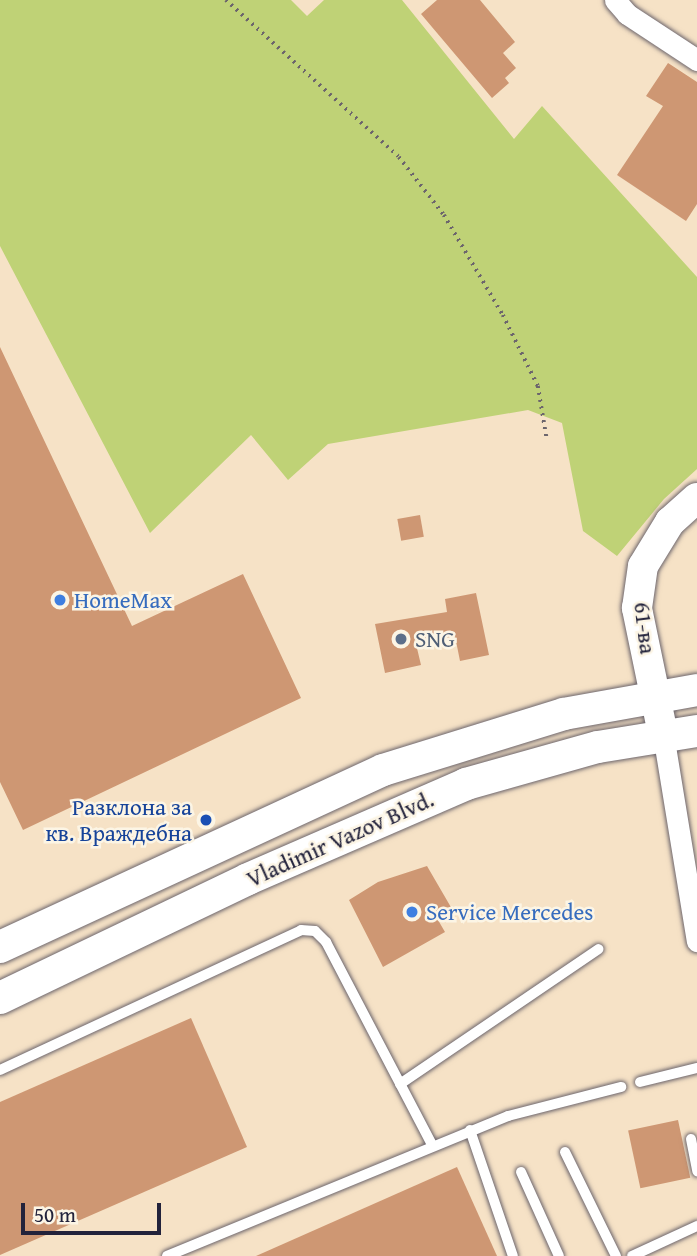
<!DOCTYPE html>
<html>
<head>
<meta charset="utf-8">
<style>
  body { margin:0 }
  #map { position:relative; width:697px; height:1256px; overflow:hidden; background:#f6e2c6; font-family:"Gentium Book Plus",serif }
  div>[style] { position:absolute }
  .green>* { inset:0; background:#bfd276 }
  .building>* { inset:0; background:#ce9773; transform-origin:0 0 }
  .path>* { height:3.5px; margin-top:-1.75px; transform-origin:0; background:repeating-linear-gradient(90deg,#6c656c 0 2px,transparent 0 7px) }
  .roads { filter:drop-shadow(0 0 2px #6c656c) drop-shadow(0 0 2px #6c656c) }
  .lane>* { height:10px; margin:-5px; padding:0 5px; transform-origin:5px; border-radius:5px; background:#fff }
  .street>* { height:21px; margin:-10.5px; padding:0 10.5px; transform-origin:10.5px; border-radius:10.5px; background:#fff }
  .secondary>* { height:30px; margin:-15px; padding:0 15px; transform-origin:15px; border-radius:15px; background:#fff }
  .primary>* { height:32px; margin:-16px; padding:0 16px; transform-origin:16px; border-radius:16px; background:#fff }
  .dots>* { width:19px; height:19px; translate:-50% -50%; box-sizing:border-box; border:4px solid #fcf5e5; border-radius:50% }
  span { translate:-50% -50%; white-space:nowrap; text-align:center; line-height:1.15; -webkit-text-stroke:5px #fcf5e5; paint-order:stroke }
  .shop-label { font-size:23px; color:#366cbe }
  .left { translate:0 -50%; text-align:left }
  .street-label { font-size:23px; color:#22223b }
  .service-label { font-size:23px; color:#4e5e75 }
  .transit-label { font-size:23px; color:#164399 }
  .right { translate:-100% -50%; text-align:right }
  .scale { position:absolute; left:21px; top:1203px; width:140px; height:32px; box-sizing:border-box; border:4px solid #22223b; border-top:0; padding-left:9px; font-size:21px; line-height:24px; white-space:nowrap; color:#22223b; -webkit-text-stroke:5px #fcf5e5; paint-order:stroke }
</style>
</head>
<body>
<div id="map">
  <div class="green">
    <i style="clip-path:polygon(0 0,291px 0,307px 16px,324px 0,402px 0,514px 139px,542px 106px,697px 277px,697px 469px,664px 499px,617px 556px,583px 531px,562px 423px,528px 410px,328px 444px,288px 480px,251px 435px,150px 533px,0 246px)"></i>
  </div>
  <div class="building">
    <i style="clip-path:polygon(437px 0,480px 0,515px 42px,503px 53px,516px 68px,505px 78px,509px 83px,492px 98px,421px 14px)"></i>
    <i style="clip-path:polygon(668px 63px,697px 82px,697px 204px,686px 221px,617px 175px,663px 106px,646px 96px)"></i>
    <i style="clip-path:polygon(0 347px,132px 626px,243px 574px,301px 698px,23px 830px,0 782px)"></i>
    <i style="left:420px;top:515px;width:22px;height:23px;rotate:80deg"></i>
    <i style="clip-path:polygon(476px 593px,489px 655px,460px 661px,455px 636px,416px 644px,421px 665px,385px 673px,375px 624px,447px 612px,445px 599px)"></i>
    <i style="clip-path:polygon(427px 866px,452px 909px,438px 920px,445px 932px,383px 967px,349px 900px,378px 882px)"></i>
    <i style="clip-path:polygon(191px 1018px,247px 1147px,0 1255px,0 1102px)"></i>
    <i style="left:678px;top:1120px;width:59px;height:51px;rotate:78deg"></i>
    <i style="clip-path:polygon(457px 1167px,497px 1256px,256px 1256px)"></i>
  </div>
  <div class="path">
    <i style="left:226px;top:0;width:234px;rotate:42.2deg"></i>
    <i style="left:399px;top:157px;width:73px;rotate:52.2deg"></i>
    <i style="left:444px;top:215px;width:116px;rotate:59.5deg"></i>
    <i style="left:503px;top:315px;width:79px;rotate:63.8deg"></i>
    <i style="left:538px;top:386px;width:55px;rotate:80.5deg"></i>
  </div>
  <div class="roads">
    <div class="lane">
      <i style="left:0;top:1070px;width:332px;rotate:-24.9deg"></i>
      <i style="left:301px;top:930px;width:14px;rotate:4deg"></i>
      <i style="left:315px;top:931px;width:16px;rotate:45deg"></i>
      <i style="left:326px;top:942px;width:229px;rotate:62.4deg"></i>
      <i style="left:640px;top:1082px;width:59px;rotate:-13.8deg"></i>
      <i style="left:400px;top:1084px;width:240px;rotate:-34.2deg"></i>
      <i style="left:470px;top:1130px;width:133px;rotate:71.2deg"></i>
      <i style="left:691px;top:1139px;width:33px;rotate:79deg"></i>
      <i style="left:565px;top:1152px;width:116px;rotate:63.9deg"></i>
      <i style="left:521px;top:1172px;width:92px;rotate:65.7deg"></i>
      <i style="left:167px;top:1256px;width:369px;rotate:-22.3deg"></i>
      <i style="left:508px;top:1116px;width:117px;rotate:-14.4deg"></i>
      <i style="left:632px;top:1256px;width:72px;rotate:-24.8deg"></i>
    </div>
    <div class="street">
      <i style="left:615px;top:0;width:18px;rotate:49deg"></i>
      <i style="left:627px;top:14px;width:84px;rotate:33.3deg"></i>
      <i style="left:663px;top:734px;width:210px;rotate:80.7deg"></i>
    </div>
    <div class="secondary">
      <i style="left:663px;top:734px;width:129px;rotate:-101.7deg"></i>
      <i style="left:637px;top:608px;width:42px;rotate:-81.9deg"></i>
      <i style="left:643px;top:566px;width:52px;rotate:-58.5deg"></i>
      <i style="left:670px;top:522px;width:36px;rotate:-42deg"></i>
    </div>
    <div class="primary">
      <i style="left:0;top:947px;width:422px;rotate:-24.8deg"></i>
      <i style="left:383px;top:770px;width:189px;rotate:-17.2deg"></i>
      <i style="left:564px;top:714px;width:135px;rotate:-10.2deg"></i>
      <i style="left:0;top:998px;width:275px;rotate:-25.6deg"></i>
      <i style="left:248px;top:879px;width:238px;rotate:-23.5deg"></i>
      <i style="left:466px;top:784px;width:137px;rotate:-15.7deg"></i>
      <i style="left:598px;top:747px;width:100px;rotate:-9.2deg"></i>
    </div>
  </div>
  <div class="dots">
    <i style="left:60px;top:600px;background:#3f7fe0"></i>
    <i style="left:401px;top:639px;background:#5c6f8a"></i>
    <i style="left:206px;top:820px;background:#1a4fb4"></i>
    <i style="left:412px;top:912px;background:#3f7fe0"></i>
  </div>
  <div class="shop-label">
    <span class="left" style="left:74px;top:600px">HomeMax</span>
    <span class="left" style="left:426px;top:912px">Service Mercedes</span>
  </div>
  <div class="street-label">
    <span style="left:645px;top:628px;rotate:83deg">61-ва</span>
    <span style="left:340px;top:839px;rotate:-24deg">Vladimir Vazov Blvd.</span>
  </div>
  <div class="service-label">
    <span class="left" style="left:415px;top:639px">SNG</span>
  </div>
  <div class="transit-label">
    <span class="right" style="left:192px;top:820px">Разклона за<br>кв. Враждебна</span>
  </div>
  <div class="scale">50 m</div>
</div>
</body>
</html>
